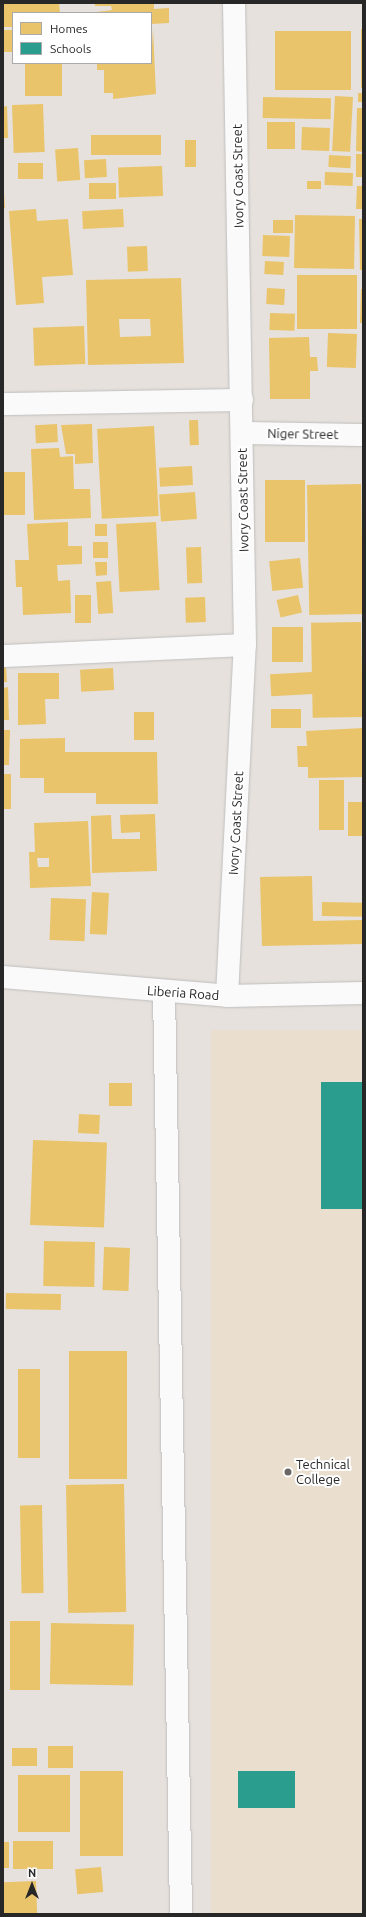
<!DOCTYPE html>
<html>
<head>
<meta charset="utf-8">
<style>
  body { margin:0 }
  #map { position:relative; width:366px; height:1917px; overflow:hidden; background:#e6e1dc; font-family:Ubuntu,sans-serif }
  div>[style] { position:absolute }
  .education>* { inset:0; background:#eadecf; transform-origin:0 0 }
  .homes>* { inset:0; background:#e9c46a; transform-origin:0 0 }
  .schools>* { inset:0; background:#2a9d8f; transform-origin:0 0 }
  .roads { filter:drop-shadow(0 0 1px #bfbebe) drop-shadow(0 0 1px #bfbebe) }
  .minor>* { height:22px; margin:-11px; padding:0 11px; transform-origin:11px; border-radius:11px; background:#fbfafa }
  .dots>* { width:11px; height:11px; translate:-50% -50%; box-sizing:border-box; border:2px solid #fff; border-radius:50% }
  span { translate:-50% -50%; white-space:nowrap; text-align:center; line-height:1.15; -webkit-text-stroke:4px #fff; paint-order:stroke }
  .street-label { font-size:13px; color:#272727 }
  .poi-label { font-size:13px; color:#272727 }
  .left { translate:0 -50%; text-align:left }
  .frame { position:absolute; inset:0; border:4px solid #272727; pointer-events:none }
  .legend { position:absolute; left:12px; top:12px; width:140px; height:52px; box-sizing:border-box; background:#fff; border:1px solid #a9a9a9; margin:0; padding:5px 7px; list-style:none; font-size:12px; color:#272727 }
  .legend li { display:flex; align-items:center; gap:8px; height:20px }
  .legend b { width:20px; border:1px solid #a9a9a9 }
  .north { position:absolute; left:12px; top:1865px; width:40px; height:40px; -webkit-text-stroke:3px #fff; paint-order:stroke; rotate:0deg; font-size:11px; font-weight:700; line-height:16px; text-align:center; color:#272727 }
  .north::after { content:''; display:block; margin:auto; width:14px; height:18px; background:#272727; clip-path:polygon(50% 0,100% 100%,50% 72%,0 100%) }
</style>
</head>
<body>
<div id="map">
  <div class="education">
    <i style="left:363px;top:1030px;width:884px;height:152px;rotate:90deg"></i>
  </div>
  <div class="homes">
    <i style="clip-path:polygon(3px 3px,59px 3px,60px 13px,13px 13px,13px 27px,3px 27px)"></i>
    <i style="clip-path:polygon(95px 3px,154px 3px,154px 9px,169px 8px,169px 23px,151px 24px,151px 13px,89px 13px,112px 10px,111px 6px,95px 6px)"></i>
    <i style="clip-path:polygon(153px 29px,156px 94px,113px 99px,113px 93px,104px 93px,104px 70px,97px 70px,97px 63px,151px 63px)"></i>
    <i style="left:361px;top:29px;width:2px;height:59px"></i>
    <i style="left:3px;top:30px;width:10px;height:22px"></i>
    <i style="left:275px;top:31px;width:76px;height:59px"></i>
    <i style="left:25px;top:63px;width:37px;height:33px"></i>
    <i style="left:358px;top:93px;width:5px;height:9px"></i>
    <i style="left:335px;top:96px;width:18px;height:55px;rotate:3deg"></i>
    <i style="left:263px;top:97px;width:68px;height:21px;rotate:1deg"></i>
    <i style="left:43px;top:104px;width:48px;height:31px;rotate:88deg"></i>
    <i style="clip-path:polygon(7px 106px,8px 138px,3px 138px,3px 107px)"></i>
    <i style="clip-path:polygon(357px 108px,363px 108px,363px 152px,356px 151px)"></i>
    <i style="left:267px;top:122px;width:28px;height:27px"></i>
    <i style="left:302px;top:127px;width:28px;height:23px;rotate:2deg"></i>
    <i style="left:161px;top:135px;width:20px;height:70px;rotate:90deg"></i>
    <i style="left:185px;top:140px;width:11px;height:27px"></i>
    <i style="left:78px;top:148px;width:32px;height:23px;rotate:86deg"></i>
    <i style="left:356px;top:154px;width:7px;height:23px"></i>
    <i style="left:329px;top:155px;width:22px;height:12px;rotate:3deg"></i>
    <i style="left:106px;top:159px;width:18px;height:22px;rotate:87deg"></i>
    <i style="left:43px;top:163px;width:16px;height:25px;rotate:90deg"></i>
    <i style="left:162px;top:166px;width:30px;height:44px;rotate:88deg"></i>
    <i style="left:325px;top:172px;width:28px;height:13px;rotate:2deg"></i>
    <i style="clip-path:polygon(3px 177px,5px 208px,3px 208px)"></i>
    <i style="left:307px;top:181px;width:14px;height:8px"></i>
    <i style="left:116px;top:183px;width:16px;height:27px;rotate:90deg"></i>
    <i style="clip-path:polygon(357px 186px,363px 186px,363px 209px,356px 209px)"></i>
    <i style="clip-path:polygon(36px 209px,37px 221px,68px 219px,73px 275px,42px 277px,44px 303px,16px 305px,9px 211px)"></i>
    <i style="left:123px;top:209px;width:18px;height:41px;rotate:87deg"></i>
    <i style="left:295px;top:215px;width:60px;height:53px;rotate:1deg"></i>
    <i style="clip-path:polygon(359px 219px,363px 219px,363px 270px,360px 270px)"></i>
    <i style="left:273px;top:220px;width:20px;height:13px"></i>
    <i style="left:263px;top:235px;width:27px;height:21px;rotate:2deg"></i>
    <i style="left:147px;top:246px;width:25px;height:20px;rotate:88deg"></i>
    <i style="left:265px;top:261px;width:19px;height:13px;rotate:3deg"></i>
    <i style="left:297px;top:275px;width:60px;height:54px"></i>
    <i style="clip-path:polygon(evenodd,181px 278px,184px 363px,88px 365px,86px 280px,181px 278px,119px 319px,150px 319px,151px 336px,120px 337px,119px 319px)"></i>
    <i style="left:267px;top:288px;width:18px;height:16px;rotate:3deg"></i>
    <i style="clip-path:polygon(361px 289px,363px 289px,363px 323px,360px 323px)"></i>
    <i style="left:270px;top:313px;width:25px;height:17px;rotate:2deg"></i>
    <i style="left:84px;top:326px;width:38px;height:51px;rotate:88deg"></i>
    <i style="left:328px;top:333px;width:29px;height:34px;rotate:2deg"></i>
    <i style="clip-path:polygon(309px 337px,310px 357px,317px 357px,318px 371px,310px 371px,310px 399px,270px 399px,269px 338px)"></i>
    <i style="left:198px;top:420px;width:25px;height:9px;rotate:88deg"></i>
    <i style="left:57px;top:424px;width:18px;height:22px;rotate:87deg"></i>
    <i style="clip-path:polygon(92px 424px,93px 463px,75px 464px,75px 454px,66px 454px,61px 425px)"></i>
    <i style="left:154px;top:426px;width:90px;height:57px;rotate:87deg"></i>
    <i style="clip-path:polygon(59px 448px,60px 457px,73px 456px,74px 489px,90px 489px,91px 518px,34px 520px,31px 449px)"></i>
    <i style="left:192px;top:466px;width:19px;height:33px;rotate:87deg"></i>
    <i style="left:3px;top:472px;width:22px;height:43px"></i>
    <i style="left:265px;top:480px;width:40px;height:62px"></i>
    <i style="left:361px;top:484px;width:130px;height:54px;rotate:89deg"></i>
    <i style="left:195px;top:492px;width:27px;height:36px;rotate:86deg"></i>
    <i style="clip-path:polygon(68px 522px,68px 546px,82px 546px,82px 564px,57px 565px,58px 581px,70px 580px,71px 613px,23px 615px,22px 587px,16px 587px,15px 560px,29px 560px,27px 524px)"></i>
    <i style="left:156px;top:522px;width:68px;height:40px;rotate:87deg"></i>
    <i style="left:95px;top:524px;width:12px;height:12px"></i>
    <i style="left:93px;top:542px;width:15px;height:16px"></i>
    <i style="left:201px;top:547px;width:36px;height:15px;rotate:88deg"></i>
    <i style="left:300px;top:558px;width:30px;height:31px;rotate:84deg"></i>
    <i style="clip-path:polygon(95px 562px,107px 562px,107px 575px,96px 576px)"></i>
    <i style="left:111px;top:581px;width:32px;height:15px;rotate:86deg"></i>
    <i style="left:75px;top:595px;width:16px;height:28px"></i>
    <i style="left:298px;top:595px;width:18px;height:22px;rotate:77deg"></i>
    <i style="left:205px;top:597px;width:25px;height:20px;rotate:88deg"></i>
    <i style="left:361px;top:622px;width:95px;height:50px;rotate:89deg"></i>
    <i style="left:272px;top:627px;width:31px;height:35px"></i>
    <i style="clip-path:polygon(3px 667px,6px 667px,7px 682px,3px 682px)"></i>
    <i style="left:113px;top:668px;width:22px;height:33px;rotate:87deg"></i>
    <i style="left:312px;top:672px;width:22px;height:42px;rotate:87deg"></i>
    <i style="clip-path:polygon(18px 673px,59px 673px,59px 699px,45px 699px,46px 724px,18px 725px)"></i>
    <i style="clip-path:polygon(8px 687px,9px 720px,3px 720px,3px 688px)"></i>
    <i style="left:271px;top:709px;width:30px;height:19px"></i>
    <i style="left:134px;top:712px;width:20px;height:28px"></i>
    <i style="clip-path:polygon(363px 728px,363px 777px,308px 778px,308px 767px,298px 767px,297px 746px,307px 746px,306px 731px)"></i>
    <i style="clip-path:polygon(3px 730px,10px 730px,9px 765px,3px 765px)"></i>
    <i style="clip-path:polygon(65px 738px,65px 752px,157px 752px,158px 804px,96px 804px,96px 793px,44px 793px,44px 778px,20px 778px,20px 739px)"></i>
    <i style="left:3px;top:774px;width:8px;height:35px"></i>
    <i style="left:319px;top:780px;width:25px;height:50px"></i>
    <i style="left:348px;top:802px;width:15px;height:34px"></i>
    <i style="clip-path:polygon(155px 814px,157px 871px,92px 873px,91px 816px,111px 815px,112px 839px,140px 839px,140px 832px,121px 833px,120px 815px)"></i>
    <i style="clip-path:polygon(evenodd,88px 821px,91px 886px,30px 888px,29px 852px,35px 852px,34px 823px,88px 821px,37px 858px,49px 858px,49px 867px,38px 867px,37px 858px)"></i>
    <i style="clip-path:polygon(312px 876px,313px 921px,363px 920px,363px 944px,262px 946px,260px 877px)"></i>
    <i style="left:92px;top:892px;width:17px;height:42px;rotate:3deg"></i>
    <i style="left:51px;top:898px;width:35px;height:42px;rotate:2deg"></i>
    <i style="left:322px;top:902px;width:41px;height:14px;rotate:1deg"></i>
    <i style="left:109px;top:1083px;width:23px;height:23px"></i>
    <i style="left:79px;top:1114px;width:21px;height:19px;rotate:3deg"></i>
    <i style="left:33px;top:1140px;width:74px;height:85px;rotate:2deg"></i>
    <i style="left:44px;top:1241px;width:51px;height:45px;rotate:1deg"></i>
    <i style="left:104px;top:1247px;width:26px;height:43px;rotate:2deg"></i>
    <i style="left:6px;top:1293px;width:55px;height:16px;rotate:1deg"></i>
    <i style="left:69px;top:1351px;width:58px;height:128px"></i>
    <i style="left:18px;top:1369px;width:22px;height:89px"></i>
    <i style="left:124px;top:1484px;width:128px;height:58px;rotate:89deg"></i>
    <i style="left:42px;top:1505px;width:88px;height:22px;rotate:89deg"></i>
    <i style="left:10px;top:1621px;width:30px;height:69px"></i>
    <i style="left:51px;top:1623px;width:83px;height:61px;rotate:1deg"></i>
    <i style="left:48px;top:1746px;width:25px;height:22px"></i>
    <i style="left:12px;top:1748px;width:25px;height:18px"></i>
    <i style="left:80px;top:1771px;width:43px;height:85px"></i>
    <i style="left:18px;top:1775px;width:52px;height:57px"></i>
    <i style="left:13px;top:1841px;width:40px;height:28px"></i>
    <i style="left:3px;top:1842px;width:6px;height:26px"></i>
    <i style="left:101px;top:1867px;width:25px;height:26px;rotate:85deg"></i>
    <i style="left:36px;top:1881px;width:33px;height:33px;rotate:88deg"></i>
  </div>
  <div class="schools">
    <i style="left:321px;top:1082px;width:42px;height:127px"></i>
    <i style="left:238px;top:1771px;width:57px;height:37px"></i>
  </div>
  <div class="roads">
    <div class="minor">
      <i style="left:3px;top:404px;width:239px;rotate:-1deg"></i>
      <i style="left:243px;top:433px;width:120px;rotate:1deg"></i>
      <i style="left:3px;top:656px;width:242px;rotate:-2.6deg"></i>
      <i style="left:3px;top:977px;width:225px;rotate:4.8deg"></i>
      <i style="left:227px;top:996px;width:136px;rotate:-1.3deg"></i>
      <i style="left:164px;top:992px;width:922px;rotate:88.94deg"></i>
      <i style="left:227px;top:996px;width:351px;rotate:-87.1deg"></i>
      <i style="left:245px;top:645px;width:642px;rotate:-90.98deg"></i>
    </div>
  </div>
  <div class="dots">
    <i style="left:288px;top:1472px;background:#6a6866"></i>
  </div>
  <div class="street-label">
    <span style="left:238px;top:176px;rotate:-91deg">Ivory Coast Street</span>
    <span style="left:303px;top:434px;rotate:1deg">Niger Street</span>
    <span style="left:243px;top:500px;rotate:-91deg">Ivory Coast Street</span>
    <span style="left:236px;top:823px;rotate:-87deg">Ivory Coast Street</span>
    <span style="left:183px;top:993px;rotate:4deg">Liberia Road</span>
  </div>
  <div class="poi-label">
    <span class="left" style="left:296px;top:1472px">Technical<br>College</span>
  </div>
  <div class="frame"></div>
  <ul class="legend">
  <li><b style="height:11px;background:#e9c46a"></b>Homes</li>
  <li><b style="height:11px;background:#2a9d8f"></b>Schools</li>
  </ul>
  <div class="north">N</div>
</div>
</body>
</html>
